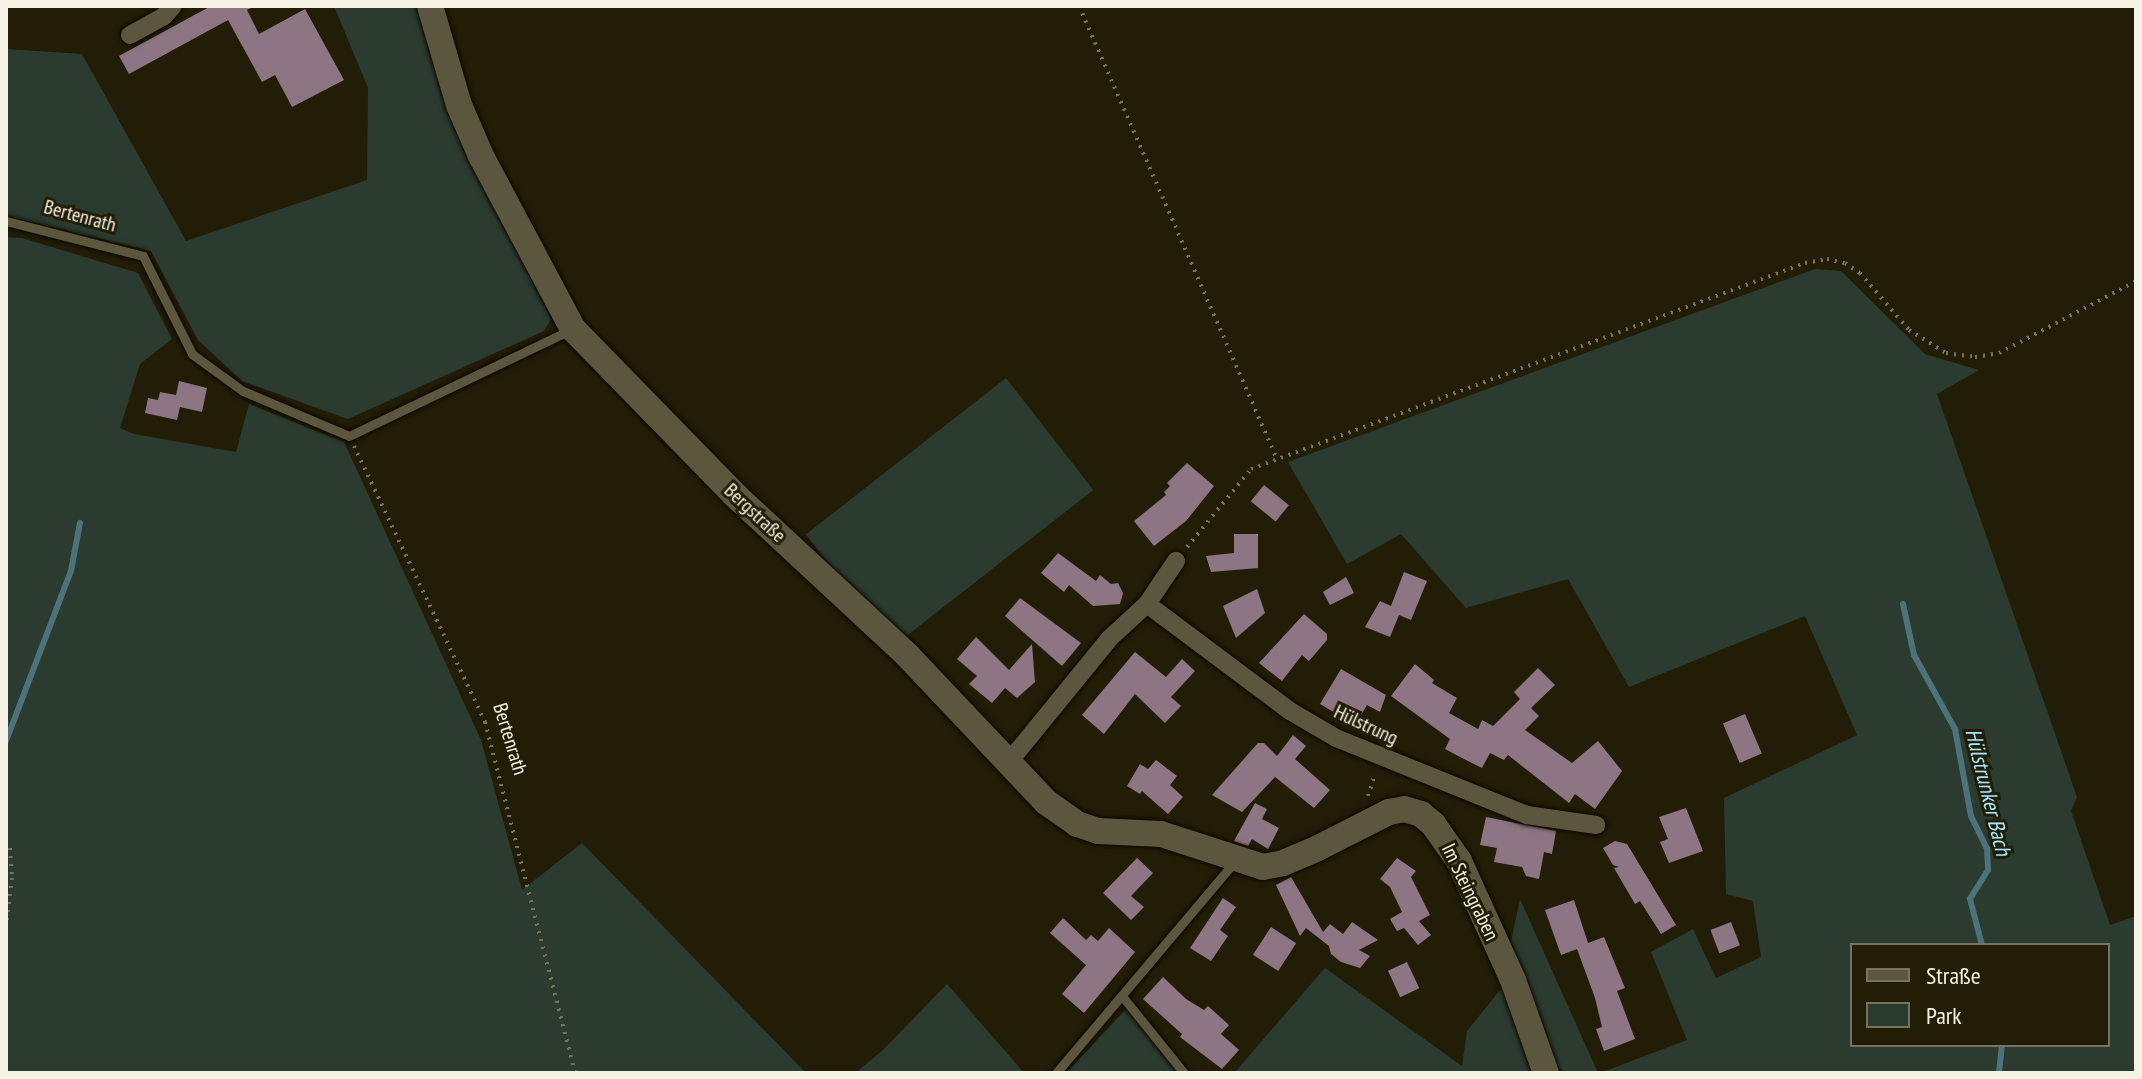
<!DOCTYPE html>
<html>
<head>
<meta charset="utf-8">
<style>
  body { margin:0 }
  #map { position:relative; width:2142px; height:1079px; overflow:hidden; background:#221d06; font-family:"PT Sans Narrow",sans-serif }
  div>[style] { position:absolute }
  .green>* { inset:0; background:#2c3b2f; transform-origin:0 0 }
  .stream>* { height:6px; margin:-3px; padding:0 3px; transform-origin:3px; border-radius:3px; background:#4e727b }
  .building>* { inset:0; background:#8d7584; transform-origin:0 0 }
  .path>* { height:4px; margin-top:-2px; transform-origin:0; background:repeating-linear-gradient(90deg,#76725f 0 2px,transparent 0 8px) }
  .roads { filter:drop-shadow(0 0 2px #0c0700) drop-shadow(0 0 2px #0c0700) }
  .lane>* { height:9px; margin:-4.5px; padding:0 4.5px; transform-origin:4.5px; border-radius:4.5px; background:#5c563e }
  .street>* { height:18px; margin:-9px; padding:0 9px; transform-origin:9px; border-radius:9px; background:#5c563e }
  .secondary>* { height:26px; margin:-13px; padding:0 13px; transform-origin:13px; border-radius:13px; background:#5c563e }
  span { translate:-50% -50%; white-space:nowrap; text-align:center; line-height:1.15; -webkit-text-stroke:6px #221d06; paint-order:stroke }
  .street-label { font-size:20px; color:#f6f3e5 }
  .water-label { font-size:22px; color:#a3e8fb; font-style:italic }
  .frame { position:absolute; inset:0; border:8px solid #f6f3e5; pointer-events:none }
  .legend { position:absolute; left:1850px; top:943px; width:260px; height:104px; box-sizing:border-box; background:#221d06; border:2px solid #77735f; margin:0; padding:10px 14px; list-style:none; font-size:24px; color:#f6f3e5 }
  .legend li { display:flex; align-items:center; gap:16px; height:40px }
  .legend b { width:40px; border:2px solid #77735f }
</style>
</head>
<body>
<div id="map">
  <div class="green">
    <i style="clip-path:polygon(334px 6px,418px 6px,429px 52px,463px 143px,551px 319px,544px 331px,348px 419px,242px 381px,198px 340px,151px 251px,6px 216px,6px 49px,82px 54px,186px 241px,367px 180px,368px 88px)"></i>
    <i style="clip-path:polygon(6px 237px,22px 238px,138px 273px,172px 339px,140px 364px,120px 428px,134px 434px,236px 452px,249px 404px,344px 442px,481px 740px,522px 890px,582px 843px,806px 1073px,6px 1073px)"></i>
    <i style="clip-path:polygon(evenodd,1815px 269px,1841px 271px,1925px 354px,1979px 370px,1937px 394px,2077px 797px,2071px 811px,2110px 925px,2136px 916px,2136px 1073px,1600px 1073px,1687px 1040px,1651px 952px,1693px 929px,1716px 978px,1761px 957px,1753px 901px,1726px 894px,1724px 798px,1857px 735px,1805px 616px,1629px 687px,1568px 579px,1466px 608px,1401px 534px,1347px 564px,1288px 462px,1815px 269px,1852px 945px,2108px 945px,2108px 1045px,1852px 1045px,1852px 945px)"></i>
    <i style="left:1006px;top:378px;width:142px;height:254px;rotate:52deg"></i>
    <i style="clip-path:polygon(1520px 899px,1598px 1073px,1234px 1073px,1325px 968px,1462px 1066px,1467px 1031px,1501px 989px)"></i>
    <i style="clip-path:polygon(947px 984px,1024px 1073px,855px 1073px,882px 1051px)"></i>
    <i style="clip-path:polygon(1127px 1008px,1178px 1073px,1066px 1073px)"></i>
  </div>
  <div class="stream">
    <i style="left:1903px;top:604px;width:52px;rotate:77.8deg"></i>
    <i style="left:1914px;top:655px;width:85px;rotate:61deg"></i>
    <i style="left:1955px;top:729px;width:88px;rotate:79.6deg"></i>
    <i style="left:1971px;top:816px;width:37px;rotate:64deg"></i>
    <i style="left:1987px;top:849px;width:21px;rotate:87deg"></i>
    <i style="left:1988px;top:870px;width:34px;rotate:122deg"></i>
    <i style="left:1970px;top:899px;width:48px;rotate:75.4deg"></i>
    <i style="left:6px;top:741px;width:182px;rotate:-69.1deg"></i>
    <i style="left:71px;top:571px;width:49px;rotate:-79.4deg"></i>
    <i style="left:1999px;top:1073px;width:28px;rotate:-84deg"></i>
  </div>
  <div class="building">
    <i style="clip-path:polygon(211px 6px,255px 6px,247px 10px,259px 34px,305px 9px,344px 80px,292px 107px,275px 75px,262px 82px,228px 20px,129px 74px,119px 56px)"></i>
    <i style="clip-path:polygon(179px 381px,207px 388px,202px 412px,180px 407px,177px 420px,145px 413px,148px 398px,158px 400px,160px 392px,176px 395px)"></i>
    <i style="clip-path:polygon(1187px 463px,1214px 486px,1186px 521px,1154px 546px,1134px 521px,1166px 495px,1164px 492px,1170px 486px,1167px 483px)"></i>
    <i style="left:1264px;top:485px;width:32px;height:21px;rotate:39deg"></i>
    <i style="clip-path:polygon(1234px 534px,1258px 534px,1258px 568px,1211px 572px,1206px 556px,1234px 553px)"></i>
    <i style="clip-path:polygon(1058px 553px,1096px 581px,1100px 575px,1111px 584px,1118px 583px,1123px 593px,1120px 604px,1093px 606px,1069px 585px,1064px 592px,1041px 573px)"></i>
    <i style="clip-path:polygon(1404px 572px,1427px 581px,1411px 620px,1399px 615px,1390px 637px,1365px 627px,1380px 601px,1391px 606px)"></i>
    <i style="clip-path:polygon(1346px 577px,1354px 593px,1330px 605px,1323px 592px)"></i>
    <i style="clip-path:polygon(1257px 589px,1265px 613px,1236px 638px,1223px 606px)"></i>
    <i style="clip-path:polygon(1020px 598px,1081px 643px,1062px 666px,1005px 616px)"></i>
    <i style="clip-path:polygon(1304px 614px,1327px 634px,1327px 640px,1309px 661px,1302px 655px,1282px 681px,1259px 663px)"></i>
    <i style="clip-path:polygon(976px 637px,1009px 670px,1032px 644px,1035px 682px,1017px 698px,1005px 688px,992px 703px,969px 684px,977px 676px,957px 659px)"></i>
    <i style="clip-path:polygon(1135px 652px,1166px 677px,1182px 659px,1195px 671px,1171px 697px,1181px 706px,1165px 723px,1135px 694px,1104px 734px,1082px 715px)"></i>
    <i style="clip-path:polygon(1415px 664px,1434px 680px,1432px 683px,1457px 698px,1449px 713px,1478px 729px,1482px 720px,1493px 726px,1520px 699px,1514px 692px,1538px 668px,1555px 685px,1531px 708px,1539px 716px,1525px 730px,1572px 763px,1598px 741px,1622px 771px,1595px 809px,1575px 794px,1569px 803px,1508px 755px,1504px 760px,1490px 753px,1482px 768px,1462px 758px,1445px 749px,1450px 739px,1391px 696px)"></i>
    <i style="clip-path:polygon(1341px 669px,1386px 695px,1380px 712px,1367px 705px,1358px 720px,1340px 709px,1337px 714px,1320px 704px)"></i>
    <i style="left:1745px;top:714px;width:43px;height:24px;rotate:67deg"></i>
    <i style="clip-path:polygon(1293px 735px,1306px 746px,1295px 759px,1330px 790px,1314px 808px,1275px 777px,1242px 812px,1212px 795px,1258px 743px,1264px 743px,1277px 756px)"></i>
    <i style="clip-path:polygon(1156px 760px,1177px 776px,1170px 785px,1183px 797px,1168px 814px,1142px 791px,1140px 794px,1127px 786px,1140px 764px,1148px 769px)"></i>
    <i style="clip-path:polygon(1255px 803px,1267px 809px,1262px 819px,1279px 828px,1268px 849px,1252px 839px,1248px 846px,1234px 841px)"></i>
    <i style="clip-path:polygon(1686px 808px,1703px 851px,1669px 863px,1660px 842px,1668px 839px,1659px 817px)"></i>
    <i style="clip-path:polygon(1486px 817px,1556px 831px,1552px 854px,1544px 852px,1539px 879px,1526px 876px,1522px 867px,1494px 862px,1497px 848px,1480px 845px)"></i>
    <i style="clip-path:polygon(1615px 841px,1627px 844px,1676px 925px,1661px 934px,1640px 901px,1635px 904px,1614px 868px,1619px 867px,1613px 865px,1603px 848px)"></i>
    <i style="clip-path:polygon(1137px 858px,1153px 873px,1131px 896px,1144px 907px,1131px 920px,1103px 893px)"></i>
    <i style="clip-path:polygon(1397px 858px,1416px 871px,1411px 877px,1430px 915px,1419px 921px,1431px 935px,1418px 945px,1404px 928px,1397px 931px,1390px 919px,1402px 912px,1390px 887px,1380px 879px)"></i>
    <i style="clip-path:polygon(1291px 877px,1323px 932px,1330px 924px,1343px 934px,1352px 922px,1378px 940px,1359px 950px,1370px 956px,1360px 968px,1341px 962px,1331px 954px,1329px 946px,1306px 928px,1300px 936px,1276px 885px)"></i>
    <i style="clip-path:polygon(1223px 898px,1236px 907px,1220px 930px,1228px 936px,1211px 961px,1190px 948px)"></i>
    <i style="clip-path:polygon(1574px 900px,1588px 943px,1604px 937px,1625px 988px,1617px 991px,1635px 1039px,1604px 1051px,1596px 1029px,1602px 1027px,1595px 998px,1577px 949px,1561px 955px,1545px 910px)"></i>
    <i style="clip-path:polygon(1063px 918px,1086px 940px,1091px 935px,1098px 941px,1109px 928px,1135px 952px,1084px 1013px,1062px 994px,1086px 965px,1050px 933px)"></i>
    <i style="left:1731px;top:922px;width:25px;height:22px;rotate:69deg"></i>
    <i style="left:1271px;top:927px;width:30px;height:33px;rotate:33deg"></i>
    <i style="left:1407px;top:962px;width:29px;height:21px;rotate:65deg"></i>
    <i style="clip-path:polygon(1163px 977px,1186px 999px,1204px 1010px,1208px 1006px,1229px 1025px,1221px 1034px,1239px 1050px,1222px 1069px,1180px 1037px,1182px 1034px,1143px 999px)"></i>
  </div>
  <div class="path">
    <i style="left:1079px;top:6px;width:492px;rotate:66.4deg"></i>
    <i style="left:354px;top:446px;width:306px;rotate:64.6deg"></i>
    <i style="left:485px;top:722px;width:362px;rotate:75.6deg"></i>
    <i style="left:1187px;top:547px;width:101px;rotate:-50.6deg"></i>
    <i style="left:1251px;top:469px;width:591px;rotate:-20.4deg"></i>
    <i style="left:1805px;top:263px;width:22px;rotate:-10deg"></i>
    <i style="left:1827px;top:259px;width:18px;rotate:13deg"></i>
    <i style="left:1845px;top:263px;width:18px;rotate:34deg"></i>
    <i style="left:1860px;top:273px;width:75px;rotate:49.3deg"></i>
    <i style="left:1909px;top:330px;width:44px;rotate:31.9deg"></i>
    <i style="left:1946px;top:353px;width:29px;rotate:8deg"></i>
    <i style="left:1975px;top:357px;width:24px;rotate:-9deg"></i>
    <i style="left:1999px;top:353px;width:155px;rotate:-27.7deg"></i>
    <i style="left:1368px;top:796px;width:23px;rotate:-72deg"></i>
    <i style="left:6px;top:846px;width:4px;rotate:27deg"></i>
    <i style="left:10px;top:848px;width:30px;rotate:86deg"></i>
    <i style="left:12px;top:878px;width:48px;rotate:97.1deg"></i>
  </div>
  <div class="roads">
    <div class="lane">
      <i style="left:6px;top:221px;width:141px;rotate:14.3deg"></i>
      <i style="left:143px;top:256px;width:110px;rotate:63.4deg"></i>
      <i style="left:192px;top:354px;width:63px;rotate:36deg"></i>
      <i style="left:243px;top:391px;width:115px;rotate:23deg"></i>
      <i style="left:349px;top:436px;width:245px;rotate:-25.6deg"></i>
      <i style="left:1122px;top:996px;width:99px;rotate:51.2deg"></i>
      <i style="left:1056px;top:1073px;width:276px;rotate:-49.8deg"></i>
    </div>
    <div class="street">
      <i style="left:130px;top:35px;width:39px;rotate:-29deg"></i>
      <i style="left:164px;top:16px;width:13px;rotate:-48deg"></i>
      <i style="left:1147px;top:604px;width:179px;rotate:36.8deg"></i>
      <i style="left:1290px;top:711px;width:53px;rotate:30.4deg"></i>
      <i style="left:1336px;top:738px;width:206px;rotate:22deg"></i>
      <i style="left:1527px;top:815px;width:70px;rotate:8.2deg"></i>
      <i style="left:1008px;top:763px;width:161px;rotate:-50.8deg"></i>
      <i style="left:1110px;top:638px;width:50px;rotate:-42.6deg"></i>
      <i style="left:1147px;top:604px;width:52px;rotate:-56deg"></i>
    </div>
    <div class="secondary">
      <i style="left:430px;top:6px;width:103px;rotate:73.7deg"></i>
      <i style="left:459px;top:105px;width:56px;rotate:66.7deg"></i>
      <i style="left:481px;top:156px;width:196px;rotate:62deg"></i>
      <i style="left:573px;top:329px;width:232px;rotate:45.7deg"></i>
      <i style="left:735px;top:495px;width:236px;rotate:42.9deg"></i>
      <i style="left:908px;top:656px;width:201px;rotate:46.6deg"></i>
      <i style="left:1046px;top:802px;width:38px;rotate:35deg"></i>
      <i style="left:1077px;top:824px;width:22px;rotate:18deg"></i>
      <i style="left:1098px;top:831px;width:63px;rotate:2.7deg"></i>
      <i style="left:1161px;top:834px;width:107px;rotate:17.9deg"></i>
      <i style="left:1263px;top:867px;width:20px;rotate:-11deg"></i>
      <i style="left:1283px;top:863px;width:36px;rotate:-23deg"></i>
      <i style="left:1316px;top:849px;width:82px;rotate:-26.9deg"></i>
      <i style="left:1389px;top:812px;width:15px;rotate:-11deg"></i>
      <i style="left:1404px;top:809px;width:18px;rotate:16deg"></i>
      <i style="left:1421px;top:814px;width:16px;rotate:40deg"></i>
      <i style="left:1433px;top:824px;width:45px;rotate:54.9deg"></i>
      <i style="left:1459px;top:861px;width:131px;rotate:65.6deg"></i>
      <i style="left:1513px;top:980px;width:99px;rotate:70.5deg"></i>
    </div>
  </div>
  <div class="street-label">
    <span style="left:80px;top:216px;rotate:15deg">Bertenrath</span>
    <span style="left:755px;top:513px;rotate:43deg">Bergstraße</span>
    <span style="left:1366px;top:725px;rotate:25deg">Hülstrung</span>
    <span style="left:510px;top:739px;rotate:73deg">Bertenrath</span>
    <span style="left:1470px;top:892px;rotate:64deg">Im Steingraben</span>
  </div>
  <div class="water-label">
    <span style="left:1988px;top:792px;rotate:76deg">Hülstrunker Bach</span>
  </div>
  <div class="frame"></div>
  <ul class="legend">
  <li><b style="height:10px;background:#5c563e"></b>Straße</li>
  <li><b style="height:22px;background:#2c3b2f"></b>Park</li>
  </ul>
</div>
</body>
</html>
